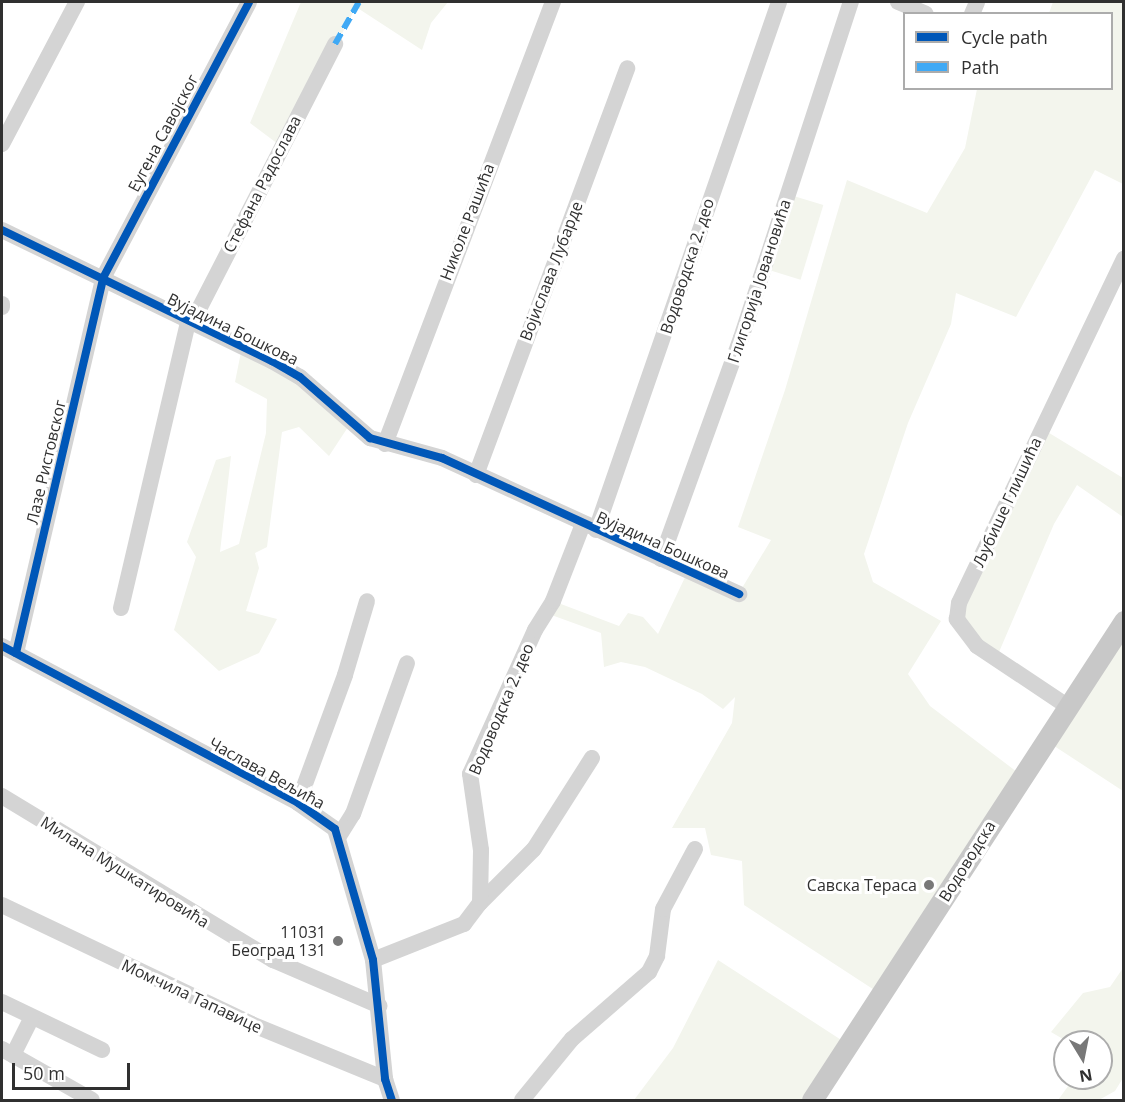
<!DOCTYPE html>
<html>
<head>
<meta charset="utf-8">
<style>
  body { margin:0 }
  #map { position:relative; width:1125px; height:1102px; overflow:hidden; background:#fff; font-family:"Open Sans",sans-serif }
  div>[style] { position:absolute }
  .green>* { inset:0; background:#f3f5ed; transform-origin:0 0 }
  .minor>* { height:16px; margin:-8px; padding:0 8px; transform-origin:8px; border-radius:8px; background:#d4d4d4 }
  .major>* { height:21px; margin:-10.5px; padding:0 10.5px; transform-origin:10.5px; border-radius:10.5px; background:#c8c8c8 }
  .quiet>* { height:6px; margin-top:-3px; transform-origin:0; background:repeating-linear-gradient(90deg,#3fa9f5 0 12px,transparent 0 18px) }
  .cycleway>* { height:8px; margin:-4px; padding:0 4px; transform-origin:4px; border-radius:4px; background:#0057b8 }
  .dots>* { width:16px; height:16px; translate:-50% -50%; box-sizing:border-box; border:3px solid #fff; border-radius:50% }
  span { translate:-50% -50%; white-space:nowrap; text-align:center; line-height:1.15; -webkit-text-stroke:6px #fff; paint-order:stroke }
  .street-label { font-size:16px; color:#303030 }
  .poi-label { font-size:16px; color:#303030 }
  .right { translate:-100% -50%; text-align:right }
  .frame { position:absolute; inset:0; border:3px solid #303030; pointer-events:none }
  .legend { position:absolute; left:903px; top:12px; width:210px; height:78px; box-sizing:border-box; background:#fff; border:2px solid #acacac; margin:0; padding:8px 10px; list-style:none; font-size:18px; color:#303030 }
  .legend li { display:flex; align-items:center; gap:12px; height:30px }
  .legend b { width:30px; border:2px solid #acacac }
  .north { position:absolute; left:1053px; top:1030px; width:60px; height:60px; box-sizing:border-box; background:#fff; border:2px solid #acacac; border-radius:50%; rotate:170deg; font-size:16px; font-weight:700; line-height:24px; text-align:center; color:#303030 }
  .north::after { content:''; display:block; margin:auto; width:21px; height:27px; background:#787878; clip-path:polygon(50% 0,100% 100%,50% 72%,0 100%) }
  .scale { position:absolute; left:12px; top:1063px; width:118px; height:27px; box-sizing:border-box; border:3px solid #303030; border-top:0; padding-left:8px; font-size:18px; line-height:21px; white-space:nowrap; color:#303030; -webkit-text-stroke:4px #fff; paint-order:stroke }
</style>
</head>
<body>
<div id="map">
  <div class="green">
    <i style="clip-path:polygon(301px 2px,448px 2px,431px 23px,422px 50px,356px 7px,282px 147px,250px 123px)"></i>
    <i style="clip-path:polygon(1053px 2px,1123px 2px,1123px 184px,1095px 170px,1016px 317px,956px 293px,951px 324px,908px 423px,864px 554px,873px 582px,941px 621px,908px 674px,930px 706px,1021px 775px,882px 995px,744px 905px,742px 861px,711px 855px,705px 828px,672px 828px,732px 723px,735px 697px,723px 709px,702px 694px,645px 667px,621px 662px,604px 667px,601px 633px,546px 613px,553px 601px,619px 626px,628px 613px,643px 617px,658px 634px,688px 571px,739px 593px,771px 540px,738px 527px,785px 390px,847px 180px,927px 213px,965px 148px,977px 89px,1112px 88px,1112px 14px,1049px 13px)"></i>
    <i style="left:787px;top:194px;width:38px;height:78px;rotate:17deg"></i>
    <i style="clip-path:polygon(242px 347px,272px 361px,350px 424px,329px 456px,299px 427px,282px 432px,267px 547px,255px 553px,259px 568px,246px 611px,277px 619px,259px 653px,219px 671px,174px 630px,196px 557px,187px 542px,216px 460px,231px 456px,220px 552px,239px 544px,266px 433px,267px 399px,235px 382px)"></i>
    <i style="clip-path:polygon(1041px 428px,1123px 478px,1123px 517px,1077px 485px,1054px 524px,996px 659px,977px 646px,959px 603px)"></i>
    <i style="clip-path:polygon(1123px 620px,1123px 791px,1045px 740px)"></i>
    <i style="clip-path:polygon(718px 960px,849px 1045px,812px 1100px,634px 1100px,673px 1048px)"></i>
    <i style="clip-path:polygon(1123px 968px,1123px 1078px,1115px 1091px,1099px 1100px,1058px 1100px,1074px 1078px,1101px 1078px,1101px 1042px,1068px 1042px,1051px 1032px,1083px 993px,1110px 987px)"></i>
  </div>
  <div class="minor">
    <i style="left:898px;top:2px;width:30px;rotate:23deg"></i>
    <i style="left:972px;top:14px;width:13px;rotate:-67deg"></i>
    <i style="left:2px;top:144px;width:161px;rotate:-62.2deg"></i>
    <i style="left:2px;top:230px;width:300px;rotate:25.9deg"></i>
    <i style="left:272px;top:361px;width:32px;rotate:30deg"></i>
    <i style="left:300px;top:377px;width:93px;rotate:41.1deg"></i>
    <i style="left:370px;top:438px;width:75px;rotate:15.5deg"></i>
    <i style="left:442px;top:458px;width:327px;rotate:24.6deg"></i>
    <i style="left:2px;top:307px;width:3px;rotate:-90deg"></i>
    <i style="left:385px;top:444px;width:473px;rotate:-69.2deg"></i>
    <i style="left:476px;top:475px;width:434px;rotate:-69.6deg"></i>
    <i style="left:596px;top:530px;width:559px;rotate:-70.88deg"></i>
    <i style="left:661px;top:559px;width:235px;rotate:-70.1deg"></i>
    <i style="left:741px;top:338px;width:354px;rotate:-71.9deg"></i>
    <i style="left:121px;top:608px;width:293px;rotate:-76.8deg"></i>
    <i style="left:188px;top:323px;width:18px;rotate:-52deg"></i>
    <i style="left:199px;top:309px;width:298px;rotate:-62.8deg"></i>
    <i style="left:2px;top:646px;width:335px;rotate:27.9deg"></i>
    <i style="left:298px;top:803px;width:45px;rotate:35.1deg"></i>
    <i style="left:335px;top:829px;width:136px;rotate:73.8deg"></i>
    <i style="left:373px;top:960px;width:120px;rotate:84.2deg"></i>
    <i style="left:385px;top:1079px;width:22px;rotate:72deg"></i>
    <i style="left:16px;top:653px;width:385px;rotate:-76.9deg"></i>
    <i style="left:103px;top:278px;width:312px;rotate:-62.1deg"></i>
    <i style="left:1067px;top:706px;width:108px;rotate:-146.3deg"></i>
    <i style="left:977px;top:646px;width:34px;rotate:-127deg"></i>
    <i style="left:957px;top:619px;width:16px;rotate:-83deg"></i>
    <i style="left:959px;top:603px;width:382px;rotate:-64.4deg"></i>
    <i style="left:2px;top:796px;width:317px;rotate:31.2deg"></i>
    <i style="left:273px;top:960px;width:116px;rotate:23.3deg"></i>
    <i style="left:298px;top:803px;width:136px;rotate:-69.8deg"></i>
    <i style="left:345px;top:675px;width:77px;rotate:-73.4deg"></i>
    <i style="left:339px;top:836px;width:26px;rotate:-58deg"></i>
    <i style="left:353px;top:814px;width:160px;rotate:-70.3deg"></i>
    <i style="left:480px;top:903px;width:76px;rotate:-45deg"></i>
    <i style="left:534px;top:849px;width:108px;rotate:-57.5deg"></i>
    <i style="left:2px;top:905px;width:276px;rotate:25.5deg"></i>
    <i style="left:251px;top:1024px;width:145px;rotate:22.3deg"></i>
    <i style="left:373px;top:960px;width:98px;rotate:-21.6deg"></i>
    <i style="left:464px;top:924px;width:26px;rotate:-53deg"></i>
    <i style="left:480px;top:903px;width:53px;rotate:-88.9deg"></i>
    <i style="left:481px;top:850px;width:77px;rotate:-98.2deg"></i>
    <i style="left:470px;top:774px;width:158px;rotate:-65.7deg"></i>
    <i style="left:535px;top:630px;width:34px;rotate:-58deg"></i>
    <i style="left:553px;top:601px;width:83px;rotate:-68.7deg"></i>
    <i style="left:2px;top:1002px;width:111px;rotate:25.6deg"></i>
    <i style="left:2px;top:1049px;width:103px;rotate:29.5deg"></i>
    <i style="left:13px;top:1055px;width:42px;rotate:-63.4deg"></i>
    <i style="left:522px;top:1100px;width:79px;rotate:-50.7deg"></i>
    <i style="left:572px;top:1039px;width:102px;rotate:-41deg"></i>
    <i style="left:649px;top:972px;width:18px;rotate:-63deg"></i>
    <i style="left:657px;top:956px;width:47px;rotate:-82.7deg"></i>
    <i style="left:663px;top:909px;width:68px;rotate:-61.9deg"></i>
  </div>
  <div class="major">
    <i style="left:812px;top:1100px;width:572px;rotate:-56.92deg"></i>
  </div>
  <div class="quiet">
    <i style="left:335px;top:44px;width:48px;rotate:-60.3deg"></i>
  </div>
  <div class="cycleway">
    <i style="left:2px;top:230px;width:300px;rotate:25.9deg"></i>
    <i style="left:272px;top:361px;width:32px;rotate:30deg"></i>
    <i style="left:300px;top:377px;width:93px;rotate:41.1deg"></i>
    <i style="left:370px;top:438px;width:75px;rotate:15.5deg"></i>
    <i style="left:442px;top:458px;width:327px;rotate:24.6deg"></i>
    <i style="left:2px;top:646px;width:335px;rotate:27.9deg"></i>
    <i style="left:298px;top:803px;width:45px;rotate:35.1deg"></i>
    <i style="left:335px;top:829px;width:136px;rotate:73.8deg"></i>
    <i style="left:373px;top:960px;width:120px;rotate:84.2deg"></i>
    <i style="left:385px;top:1079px;width:22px;rotate:72deg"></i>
    <i style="left:16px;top:653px;width:385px;rotate:-76.9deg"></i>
    <i style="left:103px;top:278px;width:312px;rotate:-62.1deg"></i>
  </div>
  <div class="dots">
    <i style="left:929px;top:885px;background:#787878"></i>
    <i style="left:338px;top:941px;background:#787878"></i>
  </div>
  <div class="street-label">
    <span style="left:163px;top:133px;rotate:-62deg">Еугена Савојског</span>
    <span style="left:262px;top:184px;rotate:-63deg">Стефана Радослава</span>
    <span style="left:467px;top:222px;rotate:-69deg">Николе Рашића</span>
    <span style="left:687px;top:266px;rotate:-72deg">Водоводска 2. део</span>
    <span style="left:551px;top:271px;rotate:-69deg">Војислава Лубарде</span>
    <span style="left:759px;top:281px;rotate:-72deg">Глигорија Јовановића</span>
    <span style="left:233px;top:329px;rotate:26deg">Вујадина Бошкова</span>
    <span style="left:46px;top:462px;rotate:-77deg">Лазе Ристовског</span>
    <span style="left:1007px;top:502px;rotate:-65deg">Љубише Глишића</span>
    <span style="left:663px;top:545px;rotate:24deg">Вујадина Бошкова</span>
    <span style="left:501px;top:709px;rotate:-67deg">Водоводска 2. део</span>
    <span style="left:267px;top:773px;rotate:29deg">Часлава Вељића</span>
    <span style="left:967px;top:861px;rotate:-58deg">Водоводска</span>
    <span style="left:125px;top:872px;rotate:32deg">Милана Мушкатировића</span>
    <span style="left:192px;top:996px;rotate:25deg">Момчила Тапавице</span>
  </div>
  <div class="poi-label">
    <span class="right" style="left:917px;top:885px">Савска Тераса</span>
    <span class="right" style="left:326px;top:941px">11031<br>Београд 131</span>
  </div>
  <div class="frame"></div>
  <ul class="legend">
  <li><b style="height:8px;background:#0057b8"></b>Cycle path</li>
  <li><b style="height:8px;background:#3fa9f5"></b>Path</li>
  </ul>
  <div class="north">N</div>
  <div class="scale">50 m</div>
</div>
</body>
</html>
